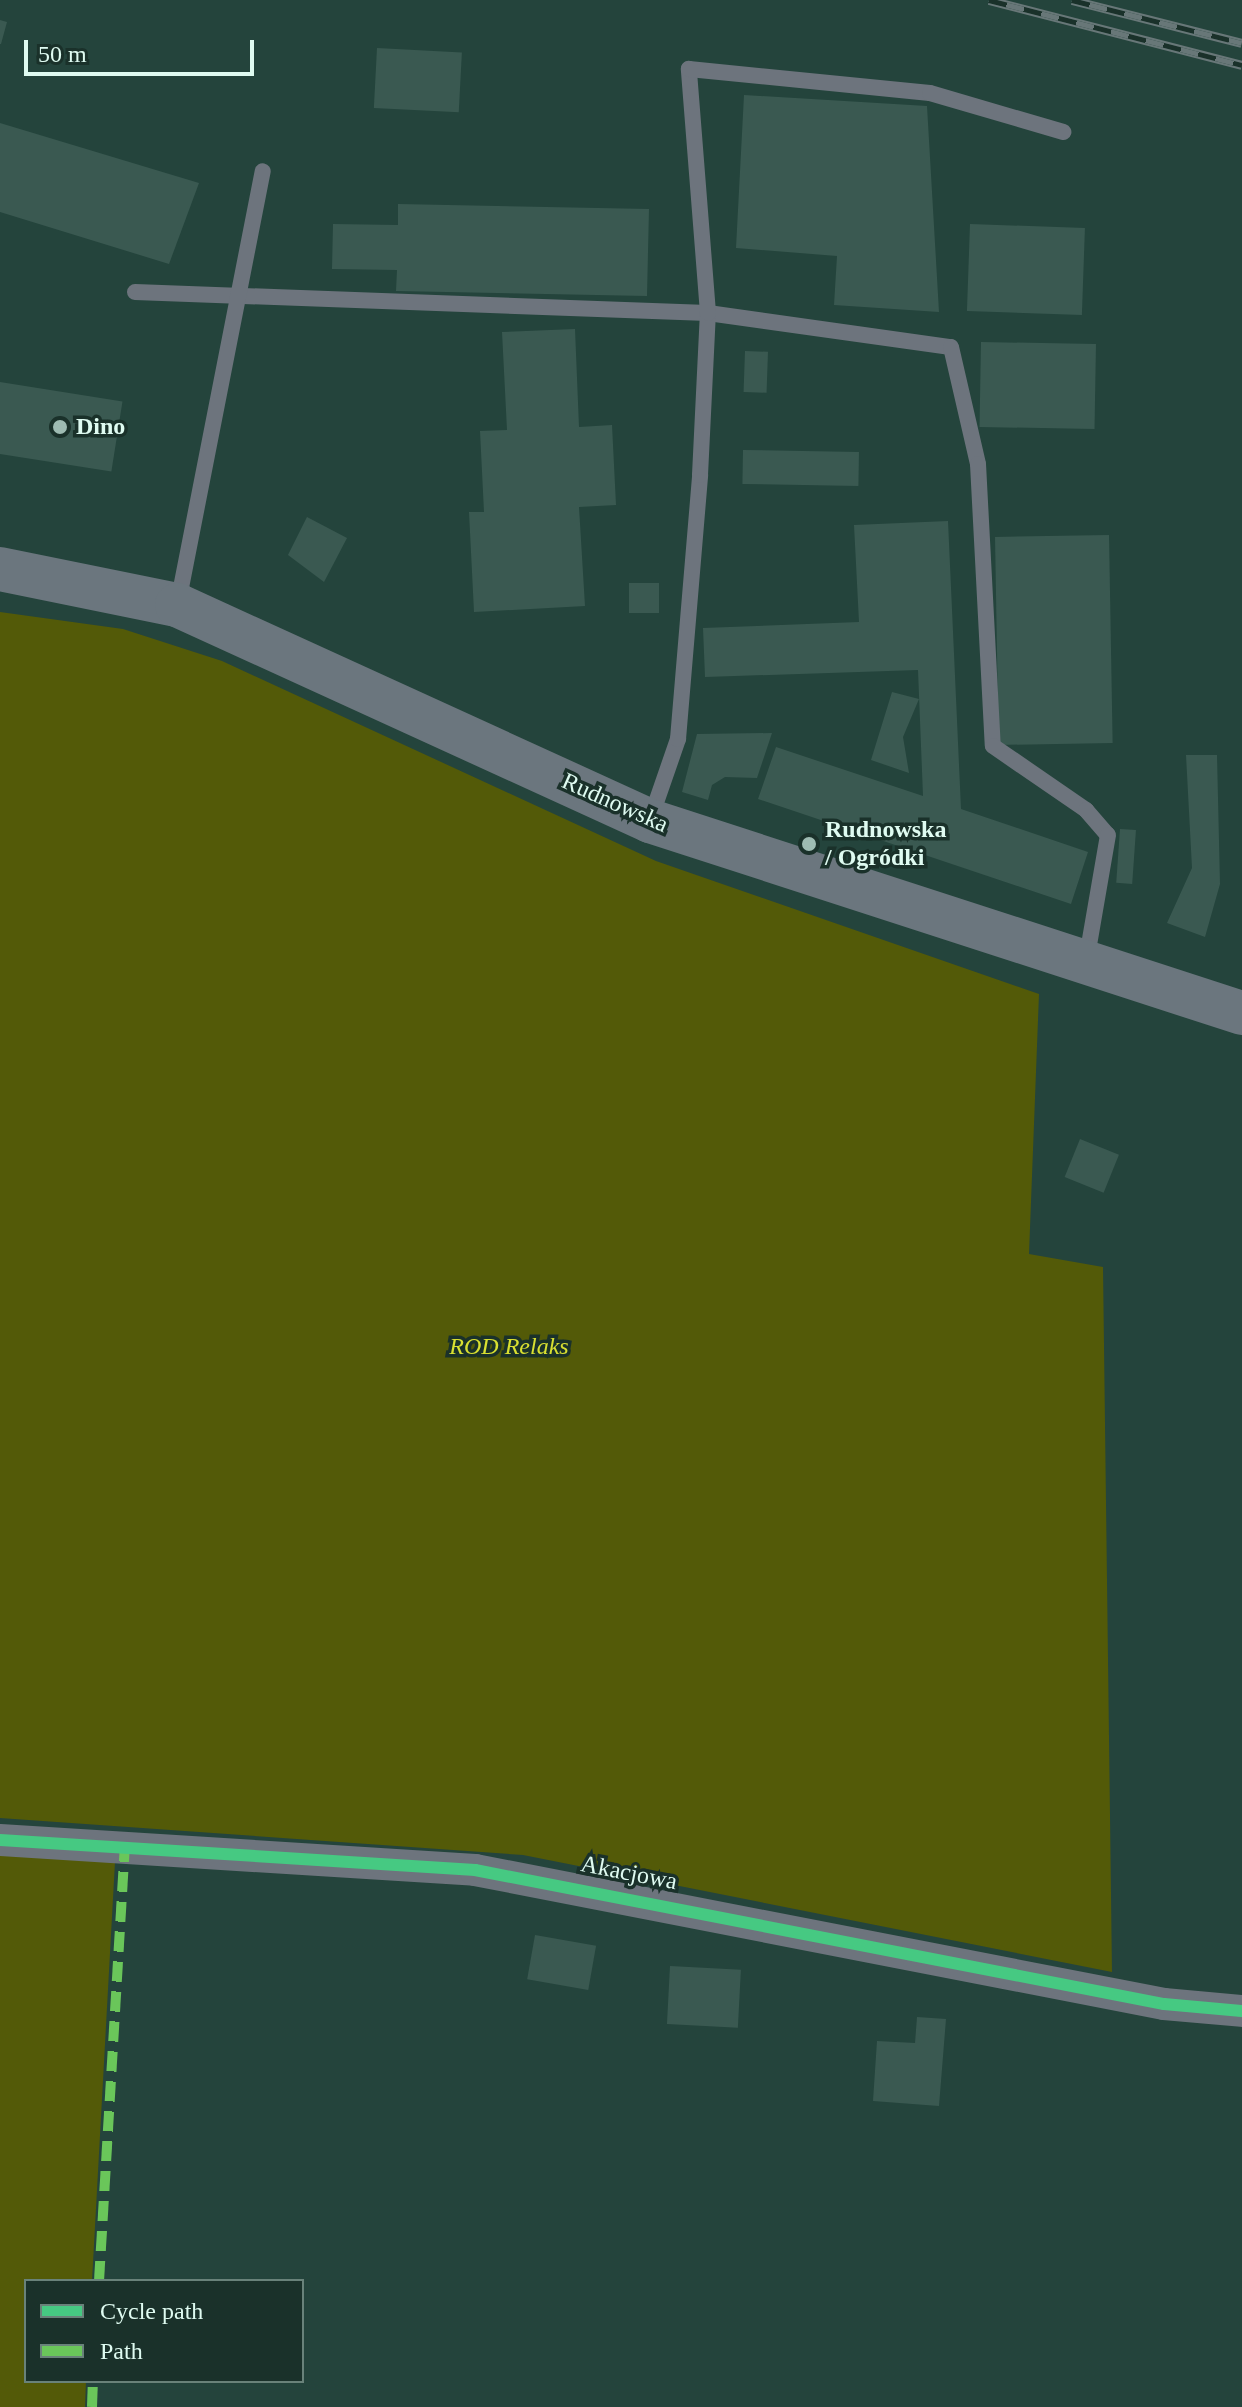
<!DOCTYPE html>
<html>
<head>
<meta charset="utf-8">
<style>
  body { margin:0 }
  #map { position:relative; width:1242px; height:2407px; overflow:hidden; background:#24443c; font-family:Georgia,serif }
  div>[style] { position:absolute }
  .green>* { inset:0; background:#535a08 }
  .building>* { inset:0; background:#3a5951; transform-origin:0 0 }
  .service>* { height:16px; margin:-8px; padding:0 8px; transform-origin:8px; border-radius:8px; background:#6d747d }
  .minor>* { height:32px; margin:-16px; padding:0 16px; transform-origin:16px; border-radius:16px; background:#6d747d }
  .secondary>* { height:44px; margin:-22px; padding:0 22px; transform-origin:22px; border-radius:22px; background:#6b767e }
  .rail>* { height:9px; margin-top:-4.5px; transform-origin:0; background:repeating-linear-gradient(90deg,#1a312a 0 18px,#687778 0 36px); box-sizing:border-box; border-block:2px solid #687778 }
  .quiet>* { height:10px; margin-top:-5px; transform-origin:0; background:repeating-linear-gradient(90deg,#6ac65a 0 20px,transparent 0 30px) }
  .cycleway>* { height:12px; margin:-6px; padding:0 6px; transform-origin:6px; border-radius:6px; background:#46c982 }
  .dots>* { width:22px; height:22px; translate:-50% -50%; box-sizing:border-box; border:4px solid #1a312a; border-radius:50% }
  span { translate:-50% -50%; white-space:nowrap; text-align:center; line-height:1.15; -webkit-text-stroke:7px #1a312a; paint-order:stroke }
  .poi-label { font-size:24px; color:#dffbf1; font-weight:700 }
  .left { translate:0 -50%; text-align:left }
  .street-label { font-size:24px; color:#dffbf1 }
  .park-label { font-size:24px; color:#d9e031; font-style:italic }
  .legend { position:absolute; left:24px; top:2279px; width:280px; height:104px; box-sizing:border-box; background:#1a312a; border:2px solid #69827a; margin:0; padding:10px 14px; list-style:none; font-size:24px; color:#dffbf1 }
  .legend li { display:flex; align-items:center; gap:16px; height:40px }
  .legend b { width:40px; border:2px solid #69827a }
  .scale { position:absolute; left:24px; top:40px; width:230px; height:36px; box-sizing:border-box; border:4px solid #dffbf1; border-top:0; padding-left:10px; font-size:24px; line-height:28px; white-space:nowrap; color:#dffbf1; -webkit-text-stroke:6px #1a312a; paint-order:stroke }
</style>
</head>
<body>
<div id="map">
  <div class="green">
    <i style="clip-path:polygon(0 612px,123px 629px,222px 661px,656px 861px,1039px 994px,1029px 1254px,1103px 1267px,1112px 1972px,523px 1855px,0 1818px)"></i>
    <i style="clip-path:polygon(0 1855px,115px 1862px,92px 2281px,26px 2281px,26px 2381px,86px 2381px,85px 2407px,0 2407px)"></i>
  </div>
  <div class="building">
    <i style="clip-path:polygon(0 20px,7px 22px,1px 44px,0 44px)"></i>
    <i style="left:377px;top:48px;width:85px;height:60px;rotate:3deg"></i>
    <i style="clip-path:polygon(744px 95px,927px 106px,939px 312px,834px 305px,837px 256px,736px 248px)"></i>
    <i style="clip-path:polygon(0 123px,199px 183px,169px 264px,0 212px)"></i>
    <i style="clip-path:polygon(398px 204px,649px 209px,647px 296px,396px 291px,397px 270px,332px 269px,333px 224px,398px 225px)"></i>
    <i style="left:970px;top:224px;width:115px;height:87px;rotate:2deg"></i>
    <i style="clip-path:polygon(575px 329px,579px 427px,612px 425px,616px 505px,579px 507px,585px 606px,474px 612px,469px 512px,484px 512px,480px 431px,507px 430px,502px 332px)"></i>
    <i style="left:981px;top:342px;width:115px;height:85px;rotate:1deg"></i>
    <i style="left:745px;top:351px;width:23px;height:41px;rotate:2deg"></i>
    <i style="left:0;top:382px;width:124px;height:71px;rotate:9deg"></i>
    <i style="left:743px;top:450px;width:116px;height:34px;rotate:1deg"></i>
    <i style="clip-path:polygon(307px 517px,347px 538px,324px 582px,288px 555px)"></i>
    <i style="clip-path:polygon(948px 521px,961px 809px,1088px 852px,1071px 904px,758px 799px,776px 747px,923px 796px,918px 670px,705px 677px,703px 628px,859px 622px,854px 525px)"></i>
    <i style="left:1109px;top:535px;width:208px;height:114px;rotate:89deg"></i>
    <i style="left:629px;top:583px;width:30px;height:30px"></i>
    <i style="clip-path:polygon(892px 692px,919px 699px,903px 737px,909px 773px,871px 760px)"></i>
    <i style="clip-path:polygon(772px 733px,757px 778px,725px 777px,712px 785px,708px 800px,682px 792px,697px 734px)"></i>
    <i style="clip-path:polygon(1186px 755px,1217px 755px,1220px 884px,1205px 937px,1167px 923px,1192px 868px)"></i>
    <i style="left:1120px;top:829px;width:16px;height:54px;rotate:4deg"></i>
    <i style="left:1080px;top:1139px;width:42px;height:41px;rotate:22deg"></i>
    <i style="left:535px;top:1935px;width:62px;height:45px;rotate:10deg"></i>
    <i style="left:670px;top:1966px;width:71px;height:58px;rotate:3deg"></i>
    <i style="clip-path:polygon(917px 2017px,946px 2019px,939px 2106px,873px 2101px,877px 2041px,915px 2043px)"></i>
  </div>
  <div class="service">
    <i style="left:135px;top:292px;width:573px;rotate:2.1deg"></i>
    <i style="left:708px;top:313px;width:245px;rotate:8deg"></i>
    <i style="left:951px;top:347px;width:120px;rotate:77deg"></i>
    <i style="left:978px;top:464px;width:282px;rotate:87deg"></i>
    <i style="left:993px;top:746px;width:113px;rotate:34.5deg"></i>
    <i style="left:1086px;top:810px;width:33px;rotate:49deg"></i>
    <i style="left:1108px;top:835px;width:129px;rotate:99.8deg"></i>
    <i style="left:178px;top:603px;width:440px;rotate:-78.9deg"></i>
    <i style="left:650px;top:820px;width:86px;rotate:-70.9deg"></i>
    <i style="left:678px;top:739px;width:265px;rotate:-85.2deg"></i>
    <i style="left:700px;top:475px;width:162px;rotate:-87.2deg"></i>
    <i style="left:708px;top:313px;width:245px;rotate:-94.5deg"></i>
    <i style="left:689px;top:69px;width:242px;rotate:5.7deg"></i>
    <i style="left:930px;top:93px;width:139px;rotate:16.3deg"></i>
  </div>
  <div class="minor">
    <i style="left:0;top:1840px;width:476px;rotate:3.6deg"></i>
    <i style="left:475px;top:1870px;width:702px;rotate:11.01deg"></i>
    <i style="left:1164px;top:2004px;width:78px;rotate:5.1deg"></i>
  </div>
  <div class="secondary">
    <i style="left:0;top:569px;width:181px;rotate:11.5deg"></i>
    <i style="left:177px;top:605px;width:520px;rotate:24.54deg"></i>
    <i style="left:650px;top:821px;width:622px;rotate:17.97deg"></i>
  </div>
  <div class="rail">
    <i style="left:989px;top:0;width:261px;rotate:14.4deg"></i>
    <i style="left:1072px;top:0;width:175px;rotate:14.2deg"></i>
  </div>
  <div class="quiet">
    <i style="left:99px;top:2281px;width:435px;rotate:-86.6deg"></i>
    <i style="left:92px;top:2407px;width:26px;rotate:-88deg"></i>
  </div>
  <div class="cycleway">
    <i style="left:0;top:1840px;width:476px;rotate:3.6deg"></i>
    <i style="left:475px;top:1870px;width:702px;rotate:11.01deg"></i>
    <i style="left:1164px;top:2004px;width:78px;rotate:5.1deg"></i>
  </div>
  <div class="dots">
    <i style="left:60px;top:427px;background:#9ebbb2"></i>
    <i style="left:809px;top:844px;background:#9ebbb2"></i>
  </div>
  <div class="poi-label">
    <span class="left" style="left:76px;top:427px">Dino</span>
    <span class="left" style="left:825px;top:844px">Rudnowska<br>/ Ogródki</span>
  </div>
  <div class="street-label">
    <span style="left:615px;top:803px;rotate:24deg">Rudnowska</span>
    <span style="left:629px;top:1873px;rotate:11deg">Akacjowa</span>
  </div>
  <div class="park-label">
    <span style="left:509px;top:1347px">ROD Relaks</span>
  </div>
  <ul class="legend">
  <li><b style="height:10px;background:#46c982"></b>Cycle path</li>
  <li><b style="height:10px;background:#6ac65a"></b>Path</li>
  </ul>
  <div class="scale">50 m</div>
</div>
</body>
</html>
